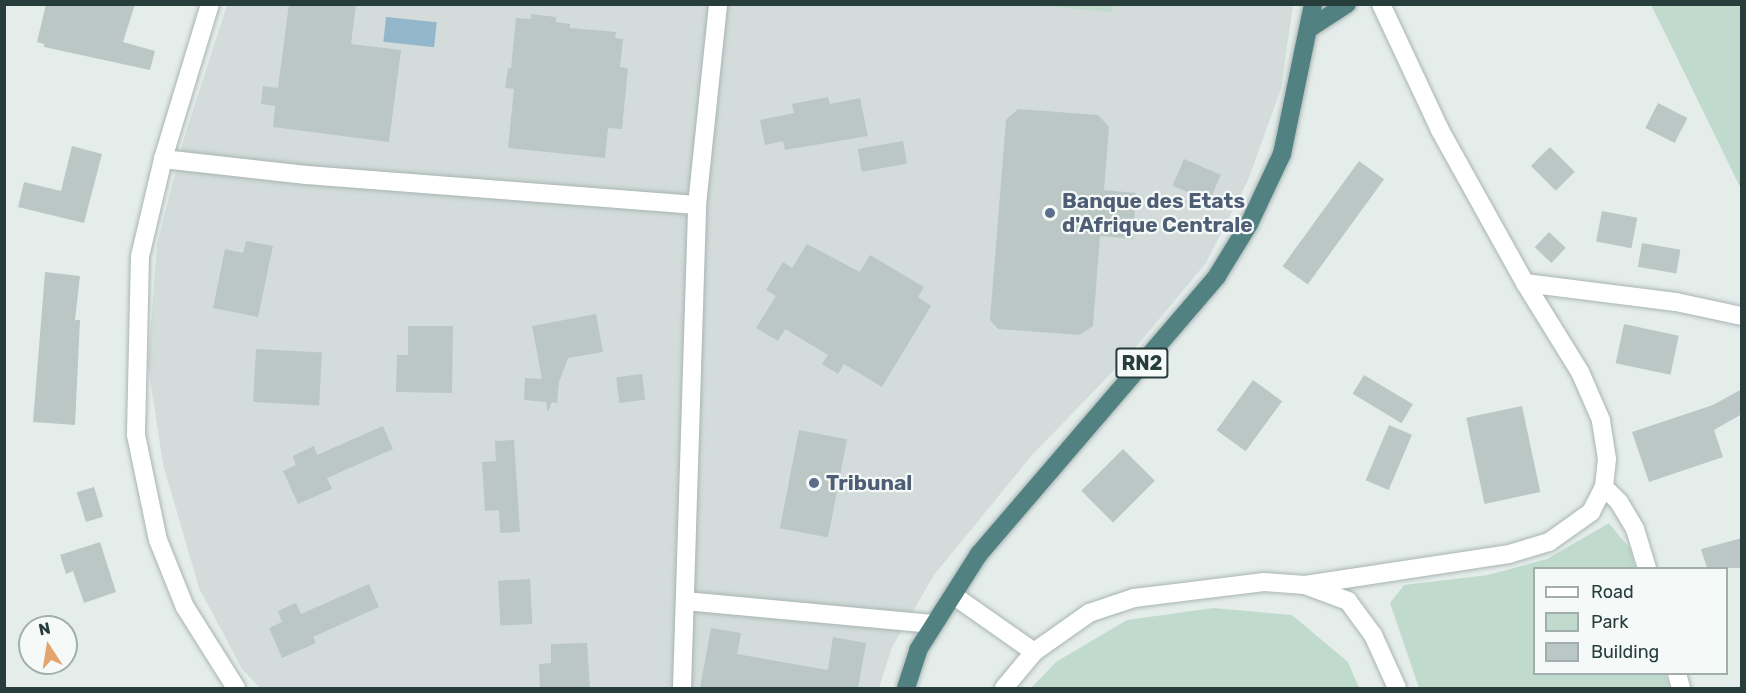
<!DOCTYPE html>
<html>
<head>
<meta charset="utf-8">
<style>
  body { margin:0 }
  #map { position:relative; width:1746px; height:693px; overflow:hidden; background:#e5edeb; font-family:Rubik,sans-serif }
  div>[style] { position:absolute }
  .built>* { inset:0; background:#d3dcda }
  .green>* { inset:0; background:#c0dbce }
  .water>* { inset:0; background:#93b6cb; transform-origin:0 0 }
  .building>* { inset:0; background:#bbc7c5; transform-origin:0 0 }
  .roads { filter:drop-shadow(0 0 2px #a8b5b3) drop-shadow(0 0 2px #a8b5b3) }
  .minor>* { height:18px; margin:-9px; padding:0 9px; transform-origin:9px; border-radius:9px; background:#fff }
  .tertiary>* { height:18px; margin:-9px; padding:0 9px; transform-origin:9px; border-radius:9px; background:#fff }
  .trunk>* { height:18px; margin:-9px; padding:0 9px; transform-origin:9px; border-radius:9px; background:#528181 }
  .dots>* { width:16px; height:16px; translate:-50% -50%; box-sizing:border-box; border:3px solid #f5f9f8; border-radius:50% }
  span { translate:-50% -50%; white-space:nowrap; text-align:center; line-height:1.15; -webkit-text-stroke:4.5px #f5f9f8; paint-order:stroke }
  .shield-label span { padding:2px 4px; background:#f5f9f8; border:2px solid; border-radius:4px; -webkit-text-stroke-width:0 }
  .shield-label { font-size:20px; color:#263d3c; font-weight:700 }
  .service-label { font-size:21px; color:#4e5e75; font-weight:700 }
  .left { translate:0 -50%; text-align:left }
  .frame { position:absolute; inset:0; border:6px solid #263d3c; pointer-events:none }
  .legend { position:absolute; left:1533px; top:567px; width:195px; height:108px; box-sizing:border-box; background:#f5f9f8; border:2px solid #a2aead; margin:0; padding:8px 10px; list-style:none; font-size:18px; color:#263d3c }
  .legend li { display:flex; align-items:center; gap:12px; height:30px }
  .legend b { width:30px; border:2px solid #a2aead }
  .north { position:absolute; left:18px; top:615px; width:60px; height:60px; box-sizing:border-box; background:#f5f9f8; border:2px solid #a2aead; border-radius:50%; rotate:348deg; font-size:16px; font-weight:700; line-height:24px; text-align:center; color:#263d3c }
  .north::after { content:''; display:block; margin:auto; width:21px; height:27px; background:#e3a56c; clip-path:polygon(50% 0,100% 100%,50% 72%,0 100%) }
</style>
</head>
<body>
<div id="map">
  <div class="built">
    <i style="clip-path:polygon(227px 5px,1293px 5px,1281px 89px,1248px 180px,1206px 263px,1131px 353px,1033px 454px,934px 575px,892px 647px,879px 688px,260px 688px,242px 669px,199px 588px,163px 464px,148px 366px,157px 244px,184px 138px)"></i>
  </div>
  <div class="green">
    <i style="clip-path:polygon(1035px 5px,1113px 5px,1112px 12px)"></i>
    <i style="clip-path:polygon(1651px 5px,1741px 5px,1741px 189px,1665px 33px)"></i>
    <i style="clip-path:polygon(1609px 523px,1630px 549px,1635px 568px,1534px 568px,1534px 674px,1665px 674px,1669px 688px,1419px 688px,1390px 603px,1404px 585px,1488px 575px,1547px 559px)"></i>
    <i style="clip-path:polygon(1213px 608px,1292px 615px,1348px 662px,1359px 688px,1031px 688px,1056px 662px,1127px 620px)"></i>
  </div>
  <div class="water">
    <i style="left:386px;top:17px;width:51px;height:25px;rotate:6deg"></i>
  </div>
  <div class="building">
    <i style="clip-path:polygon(46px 4px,135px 4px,123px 42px,155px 51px,150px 70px,44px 47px,44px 44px,37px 42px)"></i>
    <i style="clip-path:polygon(289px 4px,356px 4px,351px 44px,401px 50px,389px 142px,273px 127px,275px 106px,261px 104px,263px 86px,278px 88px)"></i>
    <i style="clip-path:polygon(531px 14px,556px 17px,556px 22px,570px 24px,570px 28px,616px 32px,615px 38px,623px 39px,620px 67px,628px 68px,622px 129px,608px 128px,605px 158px,508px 148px,514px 89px,505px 88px,508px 68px,511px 68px,516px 18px,531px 19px)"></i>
    <i style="clip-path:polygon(828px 97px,830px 104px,860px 98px,868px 136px,785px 150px,783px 141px,765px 145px,760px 120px,794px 113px,792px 104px)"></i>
    <i style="left:1658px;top:103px;width:33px;height:28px;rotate:27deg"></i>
    <i style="clip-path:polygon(1018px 109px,1098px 115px,1109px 127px,1104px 190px,1136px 193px,1133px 239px,1100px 236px,1093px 326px,1080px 335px,998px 329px,990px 320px,1006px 120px)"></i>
    <i style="left:903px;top:141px;width:23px;height:46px;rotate:80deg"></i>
    <i style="clip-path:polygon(72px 146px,102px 154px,84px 223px,18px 207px,24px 182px,61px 191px)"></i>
    <i style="left:1550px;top:147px;width:35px;height:27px;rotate:45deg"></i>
    <i style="left:1184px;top:159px;width:40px;height:29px;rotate:23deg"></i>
    <i style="left:1359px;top:161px;width:31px;height:130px;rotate:36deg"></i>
    <i style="left:1602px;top:211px;width:36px;height:31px;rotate:11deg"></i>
    <i style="left:1549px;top:232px;width:23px;height:21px;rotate:43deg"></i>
    <i style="clip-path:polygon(246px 241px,273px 246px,258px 317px,213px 308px,225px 249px,243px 253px)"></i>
    <i style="left:1642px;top:243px;width:39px;height:24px;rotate:10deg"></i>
    <i style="clip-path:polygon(807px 244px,860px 272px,870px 255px,924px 287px,918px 297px,931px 306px,882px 387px,844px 364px,838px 374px,822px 364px,828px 355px,785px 329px,778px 341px,756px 328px,776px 296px,766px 290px,783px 262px,792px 268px)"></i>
    <i style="clip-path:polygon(45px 272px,80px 276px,75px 320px,80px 320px,75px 425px,33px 422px)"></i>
    <i style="clip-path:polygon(596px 314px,603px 352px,568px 358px,559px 382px,557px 403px,552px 402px,548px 412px,546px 402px,524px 400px,525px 378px,542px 379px,532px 326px)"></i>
    <i style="left:1624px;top:324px;width:56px;height:40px;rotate:12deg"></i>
    <i style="clip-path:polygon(408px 326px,453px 326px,452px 393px,396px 392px,397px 355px,408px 355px)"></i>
    <i style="left:256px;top:349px;width:66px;height:53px;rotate:3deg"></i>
    <i style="left:642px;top:374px;width:26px;height:26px;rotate:83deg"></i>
    <i style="left:1364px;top:375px;width:57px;height:22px;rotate:31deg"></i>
    <i style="left:1253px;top:380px;width:36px;height:62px;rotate:36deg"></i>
    <i style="clip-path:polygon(1742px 389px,1742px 414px,1714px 430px,1723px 457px,1649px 482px,1632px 432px,1713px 405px)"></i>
    <i style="left:1522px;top:406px;width:88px;height:57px;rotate:78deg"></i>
    <i style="left:1389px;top:425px;width:25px;height:60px;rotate:23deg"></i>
    <i style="clip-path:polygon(383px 426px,393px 449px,327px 478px,332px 489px,298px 504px,283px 471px,296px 465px,293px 456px,314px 446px,317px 455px)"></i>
    <i style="left:799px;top:430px;width:49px;height:100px;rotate:11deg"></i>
    <i style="clip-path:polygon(514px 440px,520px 532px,500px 533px,499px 510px,485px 511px,482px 462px,496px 461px,495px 441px)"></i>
    <i style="left:1123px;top:449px;width:45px;height:59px;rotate:45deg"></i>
    <i style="left:94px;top:487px;width:31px;height:18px;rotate:73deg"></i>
    <i style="clip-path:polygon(1742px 538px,1742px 568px,1707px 568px,1701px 549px)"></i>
    <i style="clip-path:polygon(100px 542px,116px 592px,84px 603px,73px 571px,66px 574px,60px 555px)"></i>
    <i style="left:530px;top:579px;width:45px;height:32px;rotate:87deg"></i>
    <i style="clip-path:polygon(369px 584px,379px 607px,313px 637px,316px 643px,282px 658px,269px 628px,282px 622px,278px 611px,296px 603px,301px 614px)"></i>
    <i style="clip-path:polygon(711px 628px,741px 633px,737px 654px,828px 670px,833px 637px,866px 643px,858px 688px,700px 688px)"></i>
    <i style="clip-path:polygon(587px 643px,590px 688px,540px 688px,539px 664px,551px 663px,551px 644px)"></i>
  </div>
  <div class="roads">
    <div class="minor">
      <i style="left:210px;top:4px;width:162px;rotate:106.9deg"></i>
      <i style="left:163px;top:159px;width:100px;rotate:103.3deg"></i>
      <i style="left:140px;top:256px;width:179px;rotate:91.3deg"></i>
      <i style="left:136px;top:435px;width:107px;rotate:78.2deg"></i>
      <i style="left:158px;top:540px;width:72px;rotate:68.1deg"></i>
      <i style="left:185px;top:607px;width:96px;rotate:57.8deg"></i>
      <i style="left:163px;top:159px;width:144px;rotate:6.4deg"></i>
      <i style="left:306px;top:175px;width:392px;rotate:4.4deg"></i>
      <i style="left:1525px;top:283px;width:152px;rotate:7.2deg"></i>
      <i style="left:1676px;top:302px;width:67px;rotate:12deg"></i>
      <i style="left:1604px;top:487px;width:21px;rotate:45deg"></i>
      <i style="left:1619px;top:502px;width:31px;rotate:59deg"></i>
      <i style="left:1635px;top:529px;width:41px;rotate:72.9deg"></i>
      <i style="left:1305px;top:585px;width:206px;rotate:-8.6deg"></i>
      <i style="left:1509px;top:554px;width:42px;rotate:-16.7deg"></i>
      <i style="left:1549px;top:542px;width:52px;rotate:-35.5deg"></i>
      <i style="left:1591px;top:512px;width:28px;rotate:-63deg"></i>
      <i style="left:1604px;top:487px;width:28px;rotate:-84deg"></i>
      <i style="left:1607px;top:459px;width:39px;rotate:-99deg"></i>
      <i style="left:1601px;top:420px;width:52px;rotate:-113.6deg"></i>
      <i style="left:1580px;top:372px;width:105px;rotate:-121.7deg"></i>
      <i style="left:1525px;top:283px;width:175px;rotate:-119.1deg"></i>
      <i style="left:1440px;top:130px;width:139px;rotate:-115.1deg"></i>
      <i style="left:953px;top:595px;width:99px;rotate:35.1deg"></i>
      <i style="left:685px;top:601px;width:249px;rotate:5.3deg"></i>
      <i style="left:1677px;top:674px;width:15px;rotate:74deg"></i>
      <i style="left:682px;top:688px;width:483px;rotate:-88.2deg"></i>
      <i style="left:697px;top:205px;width:202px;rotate:-84deg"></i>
    </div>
    <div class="tertiary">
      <i style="left:1004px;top:688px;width:47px;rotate:-50.2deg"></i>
      <i style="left:1034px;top:652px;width:67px;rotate:-35.3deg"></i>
      <i style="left:1089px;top:613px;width:47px;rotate:-18.4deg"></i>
      <i style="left:1134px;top:598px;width:131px;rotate:-7deg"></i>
      <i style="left:1264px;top:582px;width:41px;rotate:4.2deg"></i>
      <i style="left:1305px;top:585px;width:46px;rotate:20.4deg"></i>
      <i style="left:1348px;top:601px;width:42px;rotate:53.7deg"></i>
      <i style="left:1373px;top:635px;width:58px;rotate:65.6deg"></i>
    </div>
    <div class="trunk">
      <i style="left:1310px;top:28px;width:44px;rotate:-33deg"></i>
      <i style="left:906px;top:688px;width:40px;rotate:-72deg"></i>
      <i style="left:918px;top:650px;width:114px;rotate:-57.6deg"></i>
      <i style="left:979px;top:554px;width:366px;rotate:-49.4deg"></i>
      <i style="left:1217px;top:276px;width:61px;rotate:-58.4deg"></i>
      <i style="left:1249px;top:224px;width:77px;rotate:-64.8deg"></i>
      <i style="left:1282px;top:154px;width:153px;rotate:-78.3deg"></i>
    </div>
  </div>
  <div class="dots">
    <i style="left:1050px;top:213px;background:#5c6f8a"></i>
    <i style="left:814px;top:483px;background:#5c6f8a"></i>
  </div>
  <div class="shield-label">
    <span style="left:1142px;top:363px">RN2</span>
  </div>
  <div class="service-label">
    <span class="left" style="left:1062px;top:213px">Banque des Etats<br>d'Afrique Centrale</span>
    <span class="left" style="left:826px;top:483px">Tribunal</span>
  </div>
  <div class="frame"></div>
  <ul class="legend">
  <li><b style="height:8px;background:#fff"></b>Road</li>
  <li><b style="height:16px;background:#c0dbce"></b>Park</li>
  <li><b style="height:16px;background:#bbc7c5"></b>Building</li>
  </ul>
  <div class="north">N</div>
</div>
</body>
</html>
